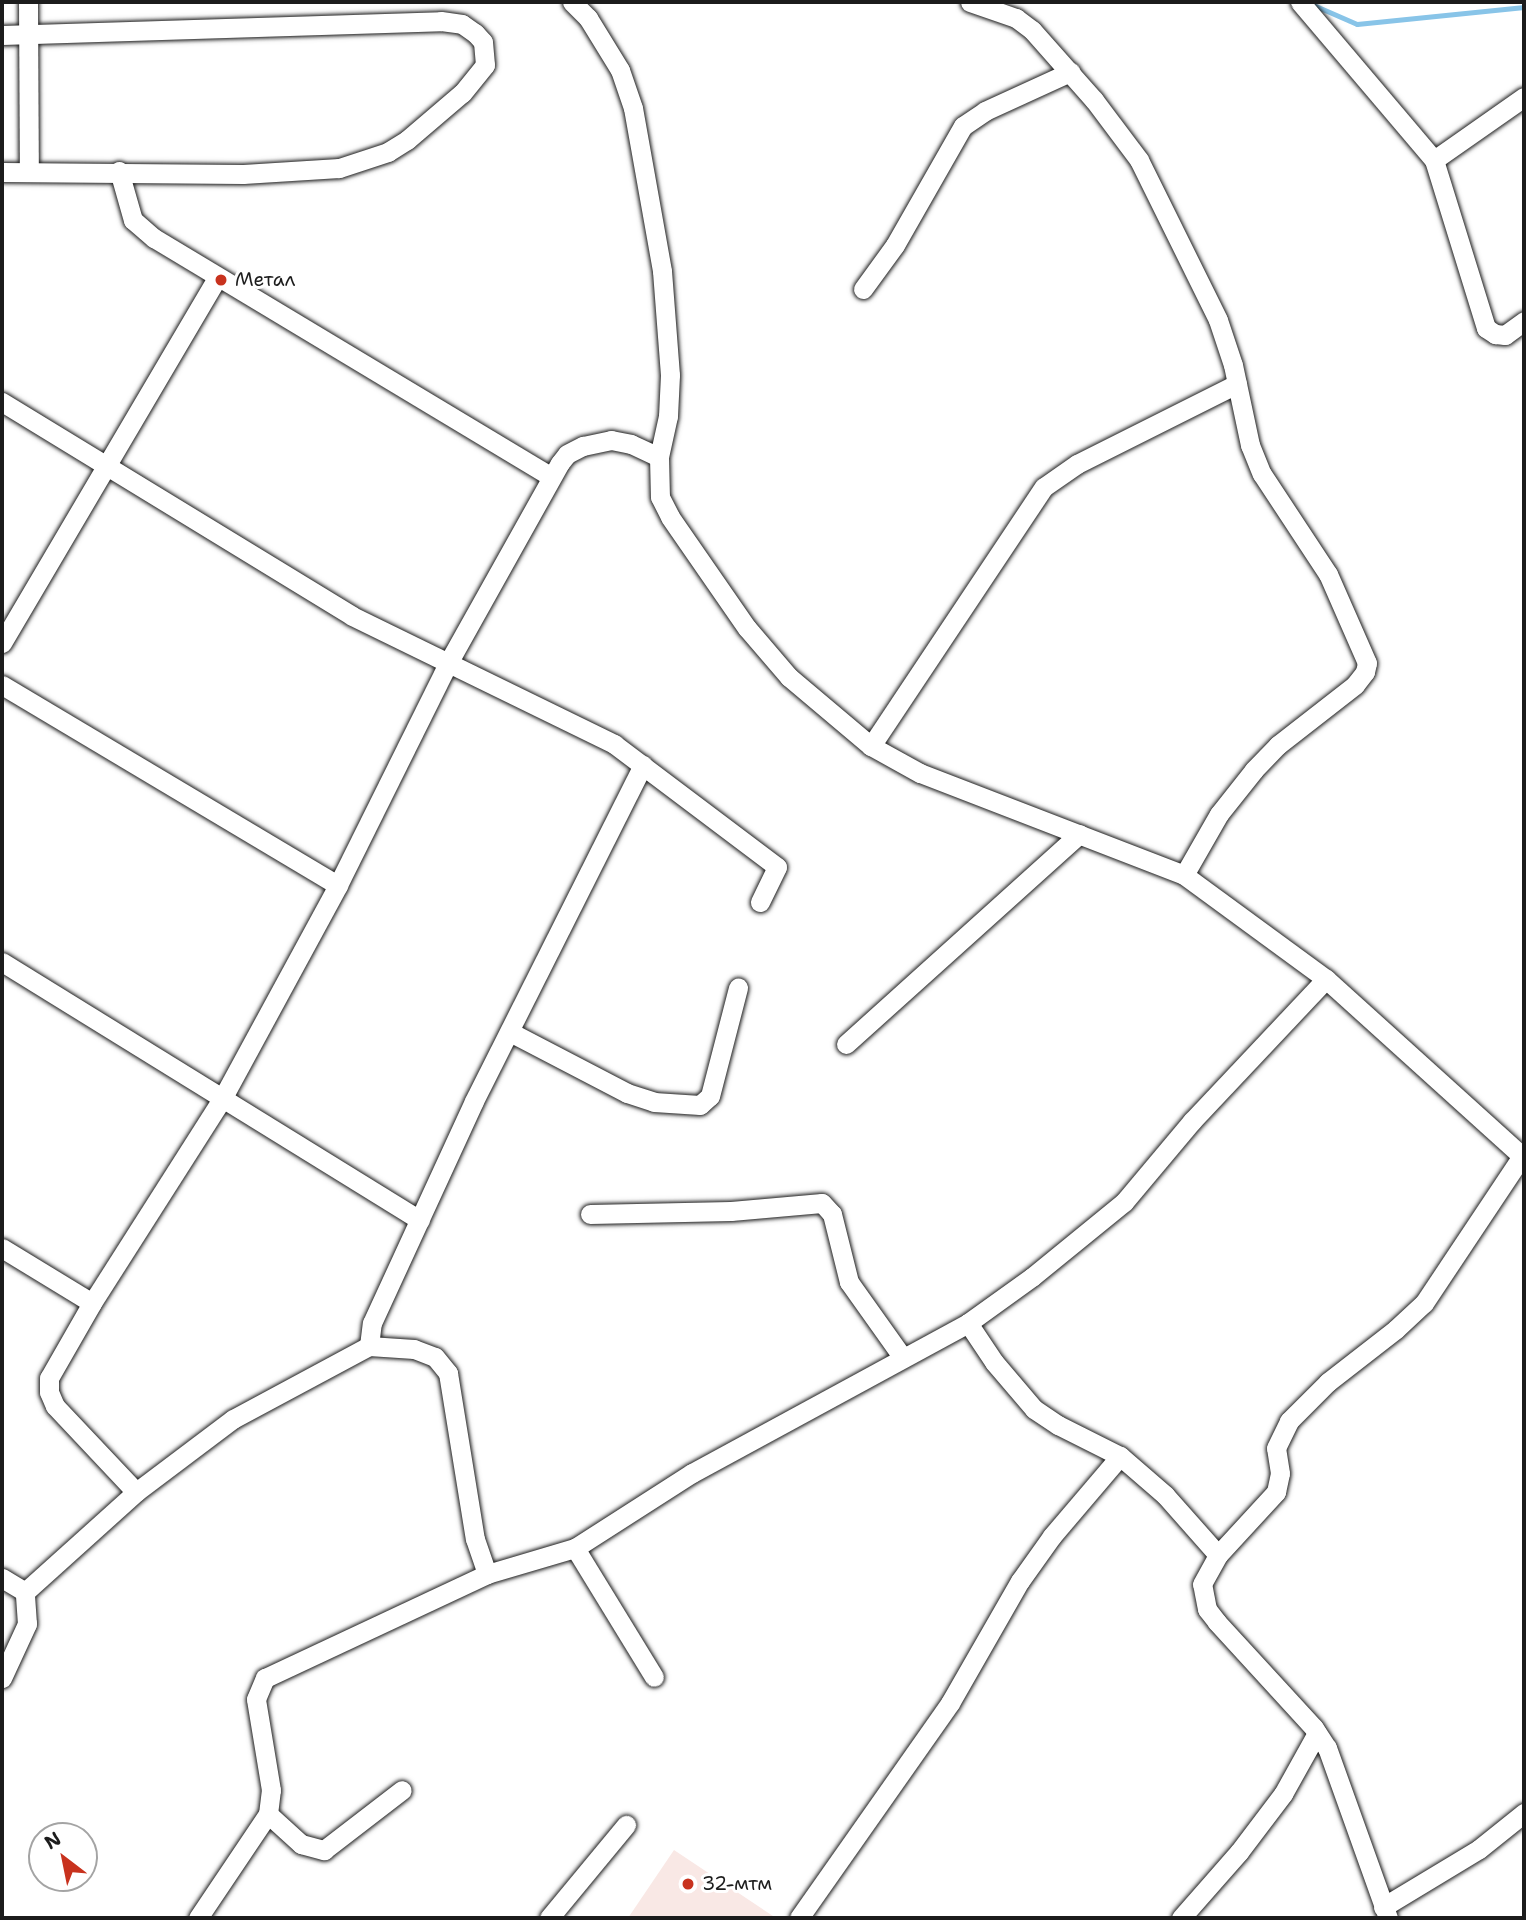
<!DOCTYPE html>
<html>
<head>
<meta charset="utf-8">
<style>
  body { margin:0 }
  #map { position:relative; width:1526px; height:1920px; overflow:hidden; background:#fff; font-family:"Shantell Sans",sans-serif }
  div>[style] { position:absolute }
  .built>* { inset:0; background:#f9e8e5 }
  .stream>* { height:5px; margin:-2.5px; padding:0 2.5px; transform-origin:2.5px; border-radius:2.5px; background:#88c4e8 }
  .roads { filter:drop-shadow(0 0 2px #1c1c1c) drop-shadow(0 0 2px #1c1c1c) }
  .street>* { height:19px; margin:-9.5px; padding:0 9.5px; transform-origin:9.5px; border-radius:9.5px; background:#fff }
  .dots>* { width:19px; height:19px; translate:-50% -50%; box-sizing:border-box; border:4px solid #fff; border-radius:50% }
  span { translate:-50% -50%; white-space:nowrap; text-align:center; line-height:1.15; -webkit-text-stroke:6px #fff; paint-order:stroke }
  .poi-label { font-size:19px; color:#1c1c1c }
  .left { translate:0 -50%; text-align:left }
  .frame { position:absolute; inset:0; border:4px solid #1c1c1c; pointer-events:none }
  .north { position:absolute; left:28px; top:1822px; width:70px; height:70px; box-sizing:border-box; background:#fff; border:2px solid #a4a4a4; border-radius:50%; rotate:328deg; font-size:19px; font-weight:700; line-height:28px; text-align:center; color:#1c1c1c }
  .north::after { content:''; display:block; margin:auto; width:24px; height:32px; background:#c8321e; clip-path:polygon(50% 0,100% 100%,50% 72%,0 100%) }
</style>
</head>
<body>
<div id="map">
  <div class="built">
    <i style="clip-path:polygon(674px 1850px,776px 1918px,628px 1918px)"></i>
  </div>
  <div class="stream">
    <i style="left:1311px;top:4px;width:50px;rotate:23.5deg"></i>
    <i style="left:1357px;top:24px;width:168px;rotate:-5.8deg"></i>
  </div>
  <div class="roads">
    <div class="street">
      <i style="left:28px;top:2px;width:170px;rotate:89.7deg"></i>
      <i style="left:572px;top:2px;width:23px;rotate:45deg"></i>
      <i style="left:588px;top:18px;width:61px;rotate:58.4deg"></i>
      <i style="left:620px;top:70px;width:40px;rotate:71.1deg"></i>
      <i style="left:633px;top:108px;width:166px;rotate:79.9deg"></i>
      <i style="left:662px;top:271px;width:104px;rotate:85.6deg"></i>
      <i style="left:670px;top:375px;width:41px;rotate:92.8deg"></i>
      <i style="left:668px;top:416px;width:42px;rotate:102.4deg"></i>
      <i style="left:659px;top:457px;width:40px;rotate:88.6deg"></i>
      <i style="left:660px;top:497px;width:22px;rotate:63deg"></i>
      <i style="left:670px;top:517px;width:135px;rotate:55.3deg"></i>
      <i style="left:747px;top:628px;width:65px;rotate:49.4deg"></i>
      <i style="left:789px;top:677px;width:107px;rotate:40.1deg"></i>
      <i style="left:871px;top:746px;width:56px;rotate:28.9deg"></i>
      <i style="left:920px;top:773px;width:283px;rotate:21.1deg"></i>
      <i style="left:1184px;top:875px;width:176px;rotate:36.2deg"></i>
      <i style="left:1326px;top:979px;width:267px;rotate:42.1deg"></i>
      <i style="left:970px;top:2px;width:49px;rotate:19.2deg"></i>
      <i style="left:1016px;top:18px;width:20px;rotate:37deg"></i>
      <i style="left:1032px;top:30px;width:94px;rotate:48.5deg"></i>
      <i style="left:1094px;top:100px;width:75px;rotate:53.1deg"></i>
      <i style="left:1139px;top:160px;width:178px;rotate:63.7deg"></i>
      <i style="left:1218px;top:320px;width:47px;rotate:71.6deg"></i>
      <i style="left:1233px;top:365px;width:82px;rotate:78deg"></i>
      <i style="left:1250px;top:445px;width:31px;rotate:68deg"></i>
      <i style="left:1262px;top:474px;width:120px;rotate:56.6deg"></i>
      <i style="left:1328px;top:574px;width:97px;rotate:66.3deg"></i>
      <i style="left:1367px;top:663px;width:9px;rotate:103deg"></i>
      <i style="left:1365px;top:672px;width:16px;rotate:128deg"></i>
      <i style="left:1355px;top:685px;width:98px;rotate:142.1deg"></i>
      <i style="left:1278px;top:745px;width:35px;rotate:134deg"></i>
      <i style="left:1254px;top:770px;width:56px;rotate:128.5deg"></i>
      <i style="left:1219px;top:814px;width:70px;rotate:119.8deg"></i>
      <i style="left:1300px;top:2px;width:207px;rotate:49.7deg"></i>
      <i style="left:1434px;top:160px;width:176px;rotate:72.8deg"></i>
      <i style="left:1486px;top:328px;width:11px;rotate:34deg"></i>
      <i style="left:1495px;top:334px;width:10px;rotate:6deg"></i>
      <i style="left:1505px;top:335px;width:24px;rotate:-36deg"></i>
      <i style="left:2px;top:35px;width:439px;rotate:-1.8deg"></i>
      <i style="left:441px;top:21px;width:21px;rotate:8deg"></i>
      <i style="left:462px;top:24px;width:16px;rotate:35deg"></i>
      <i style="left:475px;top:33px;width:12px;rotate:48deg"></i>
      <i style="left:483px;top:42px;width:23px;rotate:85deg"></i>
      <i style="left:485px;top:65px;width:36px;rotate:129deg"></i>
      <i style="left:462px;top:93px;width:72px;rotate:139.5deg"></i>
      <i style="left:407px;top:140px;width:22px;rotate:148deg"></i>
      <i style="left:388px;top:152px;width:52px;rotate:161.9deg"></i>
      <i style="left:339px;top:168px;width:96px;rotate:176.4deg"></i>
      <i style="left:243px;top:174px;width:241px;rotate:-179.5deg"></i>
      <i style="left:1434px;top:160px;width:110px;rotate:-35deg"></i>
      <i style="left:119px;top:171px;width:51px;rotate:74.1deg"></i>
      <i style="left:133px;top:220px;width:28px;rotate:41deg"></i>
      <i style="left:154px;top:238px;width:463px;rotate:31deg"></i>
      <i style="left:863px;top:289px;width:54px;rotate:-54deg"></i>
      <i style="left:895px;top:245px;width:137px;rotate:-60.3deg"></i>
      <i style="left:963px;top:126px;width:27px;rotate:-34deg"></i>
      <i style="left:985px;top:111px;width:94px;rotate:-24.6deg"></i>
      <i style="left:2px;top:402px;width:410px;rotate:31.4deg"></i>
      <i style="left:352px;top:616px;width:292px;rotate:26deg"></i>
      <i style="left:614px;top:744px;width:204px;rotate:37deg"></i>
      <i style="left:777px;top:867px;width:39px;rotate:116deg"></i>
      <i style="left:2px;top:643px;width:424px;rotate:-59.5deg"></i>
      <i style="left:2px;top:685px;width:391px;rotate:30.8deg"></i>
      <i style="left:871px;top:746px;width:311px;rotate:-56.3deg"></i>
      <i style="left:1044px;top:487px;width:40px;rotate:-34.9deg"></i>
      <i style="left:1077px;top:464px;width:179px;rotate:-26.6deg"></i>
      <i style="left:2px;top:962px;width:491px;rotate:31.7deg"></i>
      <i style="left:510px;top:1032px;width:132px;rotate:27.5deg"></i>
      <i style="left:627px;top:1093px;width:28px;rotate:18deg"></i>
      <i style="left:654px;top:1102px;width:46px;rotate:3.7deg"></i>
      <i style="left:700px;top:1105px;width:13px;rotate:-42deg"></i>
      <i style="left:710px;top:1096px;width:112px;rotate:-75.5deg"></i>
      <i style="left:846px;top:1044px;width:314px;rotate:-42deg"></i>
      <i style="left:590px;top:1214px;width:141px;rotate:-1.2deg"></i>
      <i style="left:731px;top:1211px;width:91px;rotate:-5deg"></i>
      <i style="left:822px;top:1203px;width:15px;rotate:48deg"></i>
      <i style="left:832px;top:1214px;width:70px;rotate:76deg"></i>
      <i style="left:849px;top:1282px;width:93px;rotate:54.6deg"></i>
      <i style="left:2px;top:1248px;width:105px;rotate:31.4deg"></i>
      <i style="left:92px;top:1303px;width:242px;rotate:-57.5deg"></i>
      <i style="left:222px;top:1099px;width:243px;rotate:-61.5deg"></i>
      <i style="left:338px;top:885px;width:246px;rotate:-63.6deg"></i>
      <i style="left:447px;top:665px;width:231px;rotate:-60.8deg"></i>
      <i style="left:560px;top:463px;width:11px;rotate:-52deg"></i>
      <i style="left:567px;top:454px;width:18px;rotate:-27deg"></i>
      <i style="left:583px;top:446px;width:29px;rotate:-12deg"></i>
      <i style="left:611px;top:440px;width:20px;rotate:11deg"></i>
      <i style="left:631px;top:444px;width:31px;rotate:25deg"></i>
      <i style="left:92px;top:1303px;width:86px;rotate:119.8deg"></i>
      <i style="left:49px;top:1378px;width:14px;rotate:90deg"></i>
      <i style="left:49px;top:1392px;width:15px;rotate:67deg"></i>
      <i style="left:55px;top:1406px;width:118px;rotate:46.7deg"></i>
      <i style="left:968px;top:1323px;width:47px;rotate:56.3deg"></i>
      <i style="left:994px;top:1362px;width:62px;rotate:49.6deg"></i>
      <i style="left:1034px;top:1409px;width:29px;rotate:34deg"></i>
      <i style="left:1058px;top:1425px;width:69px;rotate:26.6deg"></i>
      <i style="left:1120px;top:1456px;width:60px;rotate:40.9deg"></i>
      <i style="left:1165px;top:1495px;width:80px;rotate:48.5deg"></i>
      <i style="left:369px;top:1346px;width:23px;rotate:-83deg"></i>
      <i style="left:372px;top:1323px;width:244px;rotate:-65.3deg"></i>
      <i style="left:474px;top:1101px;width:376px;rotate:-63.3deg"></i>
      <i style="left:575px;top:1548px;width:151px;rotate:58.5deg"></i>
      <i style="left:2px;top:1578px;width:27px;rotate:31deg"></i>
      <i style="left:2px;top:1678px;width:60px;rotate:-65.2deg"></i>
      <i style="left:27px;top:1624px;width:32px;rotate:-94deg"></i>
      <i style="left:25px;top:1592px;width:149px;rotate:-42deg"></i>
      <i style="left:136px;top:1492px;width:121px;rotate:-37deg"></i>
      <i style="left:233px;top:1419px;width:154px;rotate:-28.2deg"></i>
      <i style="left:369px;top:1346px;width:45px;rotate:3.8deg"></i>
      <i style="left:414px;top:1349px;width:22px;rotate:21deg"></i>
      <i style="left:435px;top:1357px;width:21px;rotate:51deg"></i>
      <i style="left:448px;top:1373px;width:168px;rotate:80.8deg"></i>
      <i style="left:475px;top:1539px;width:37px;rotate:71deg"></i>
      <i style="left:268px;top:1814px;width:45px;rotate:42.3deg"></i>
      <i style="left:301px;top:1844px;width:24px;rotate:15deg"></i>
      <i style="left:324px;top:1850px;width:98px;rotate:-37.6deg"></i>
      <i style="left:1383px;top:1907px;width:112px;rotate:-31.1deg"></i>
      <i style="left:1479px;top:1849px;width:58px;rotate:-38.7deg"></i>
      <i style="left:198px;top:1918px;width:125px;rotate:-56.1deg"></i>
      <i style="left:268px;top:1814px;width:24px;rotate:-83deg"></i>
      <i style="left:271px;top:1790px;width:92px;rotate:-99.4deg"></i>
      <i style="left:256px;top:1699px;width:23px;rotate:-67deg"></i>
      <i style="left:265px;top:1678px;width:245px;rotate:-25.1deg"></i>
      <i style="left:487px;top:1574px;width:92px;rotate:-16.5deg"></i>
      <i style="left:575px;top:1548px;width:139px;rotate:-32.7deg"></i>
      <i style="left:692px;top:1473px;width:314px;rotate:-28.5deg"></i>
      <i style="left:968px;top:1323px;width:79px;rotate:-35.7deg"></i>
      <i style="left:1032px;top:1277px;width:119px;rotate:-39.2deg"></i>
      <i style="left:1124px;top:1202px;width:106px;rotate:-50deg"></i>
      <i style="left:1192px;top:1121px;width:195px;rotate:-46.7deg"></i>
      <i style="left:549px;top:1918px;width:121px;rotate:-50.4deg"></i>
      <i style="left:799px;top:1918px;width:263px;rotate:-54.9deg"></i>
      <i style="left:950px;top:1703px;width:141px;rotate:-60.2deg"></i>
      <i style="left:1020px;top:1581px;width:55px;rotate:-54.6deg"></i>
      <i style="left:1052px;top:1536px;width:105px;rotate:-49.6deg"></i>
      <i style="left:1181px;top:1918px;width:88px;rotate:-48.7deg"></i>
      <i style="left:1239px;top:1852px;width:73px;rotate:-52.8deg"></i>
      <i style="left:1283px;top:1794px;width:70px;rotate:-60.9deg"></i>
      <i style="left:1388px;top:1918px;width:181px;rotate:-109.7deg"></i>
      <i style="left:1327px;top:1748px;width:24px;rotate:-123deg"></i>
      <i style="left:1314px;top:1728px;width:144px;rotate:-132.5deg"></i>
      <i style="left:1217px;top:1622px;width:16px;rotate:-128deg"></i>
      <i style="left:1207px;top:1609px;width:25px;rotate:-101deg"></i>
      <i style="left:1202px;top:1584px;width:33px;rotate:-61deg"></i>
      <i style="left:1218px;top:1555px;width:86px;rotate:-47.4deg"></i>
      <i style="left:1276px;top:1492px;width:19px;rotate:-78deg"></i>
      <i style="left:1280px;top:1473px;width:25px;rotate:-99deg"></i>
      <i style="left:1276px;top:1448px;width:30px;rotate:-64deg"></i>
      <i style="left:1289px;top:1421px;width:55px;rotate:-45deg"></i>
      <i style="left:1328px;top:1382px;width:86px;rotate:-37.9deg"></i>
      <i style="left:1396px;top:1329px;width:38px;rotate:-43deg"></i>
      <i style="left:1424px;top:1303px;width:177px;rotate:-56.3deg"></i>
    </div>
  </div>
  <div class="dots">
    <i style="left:221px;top:280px;background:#c8321e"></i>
    <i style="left:688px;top:1884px;background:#c8321e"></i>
  </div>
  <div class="poi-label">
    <span class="left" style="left:235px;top:280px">Метал</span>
    <span class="left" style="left:702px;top:1884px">32-мтм</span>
  </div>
  <div class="frame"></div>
  <div class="north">N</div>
</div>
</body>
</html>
